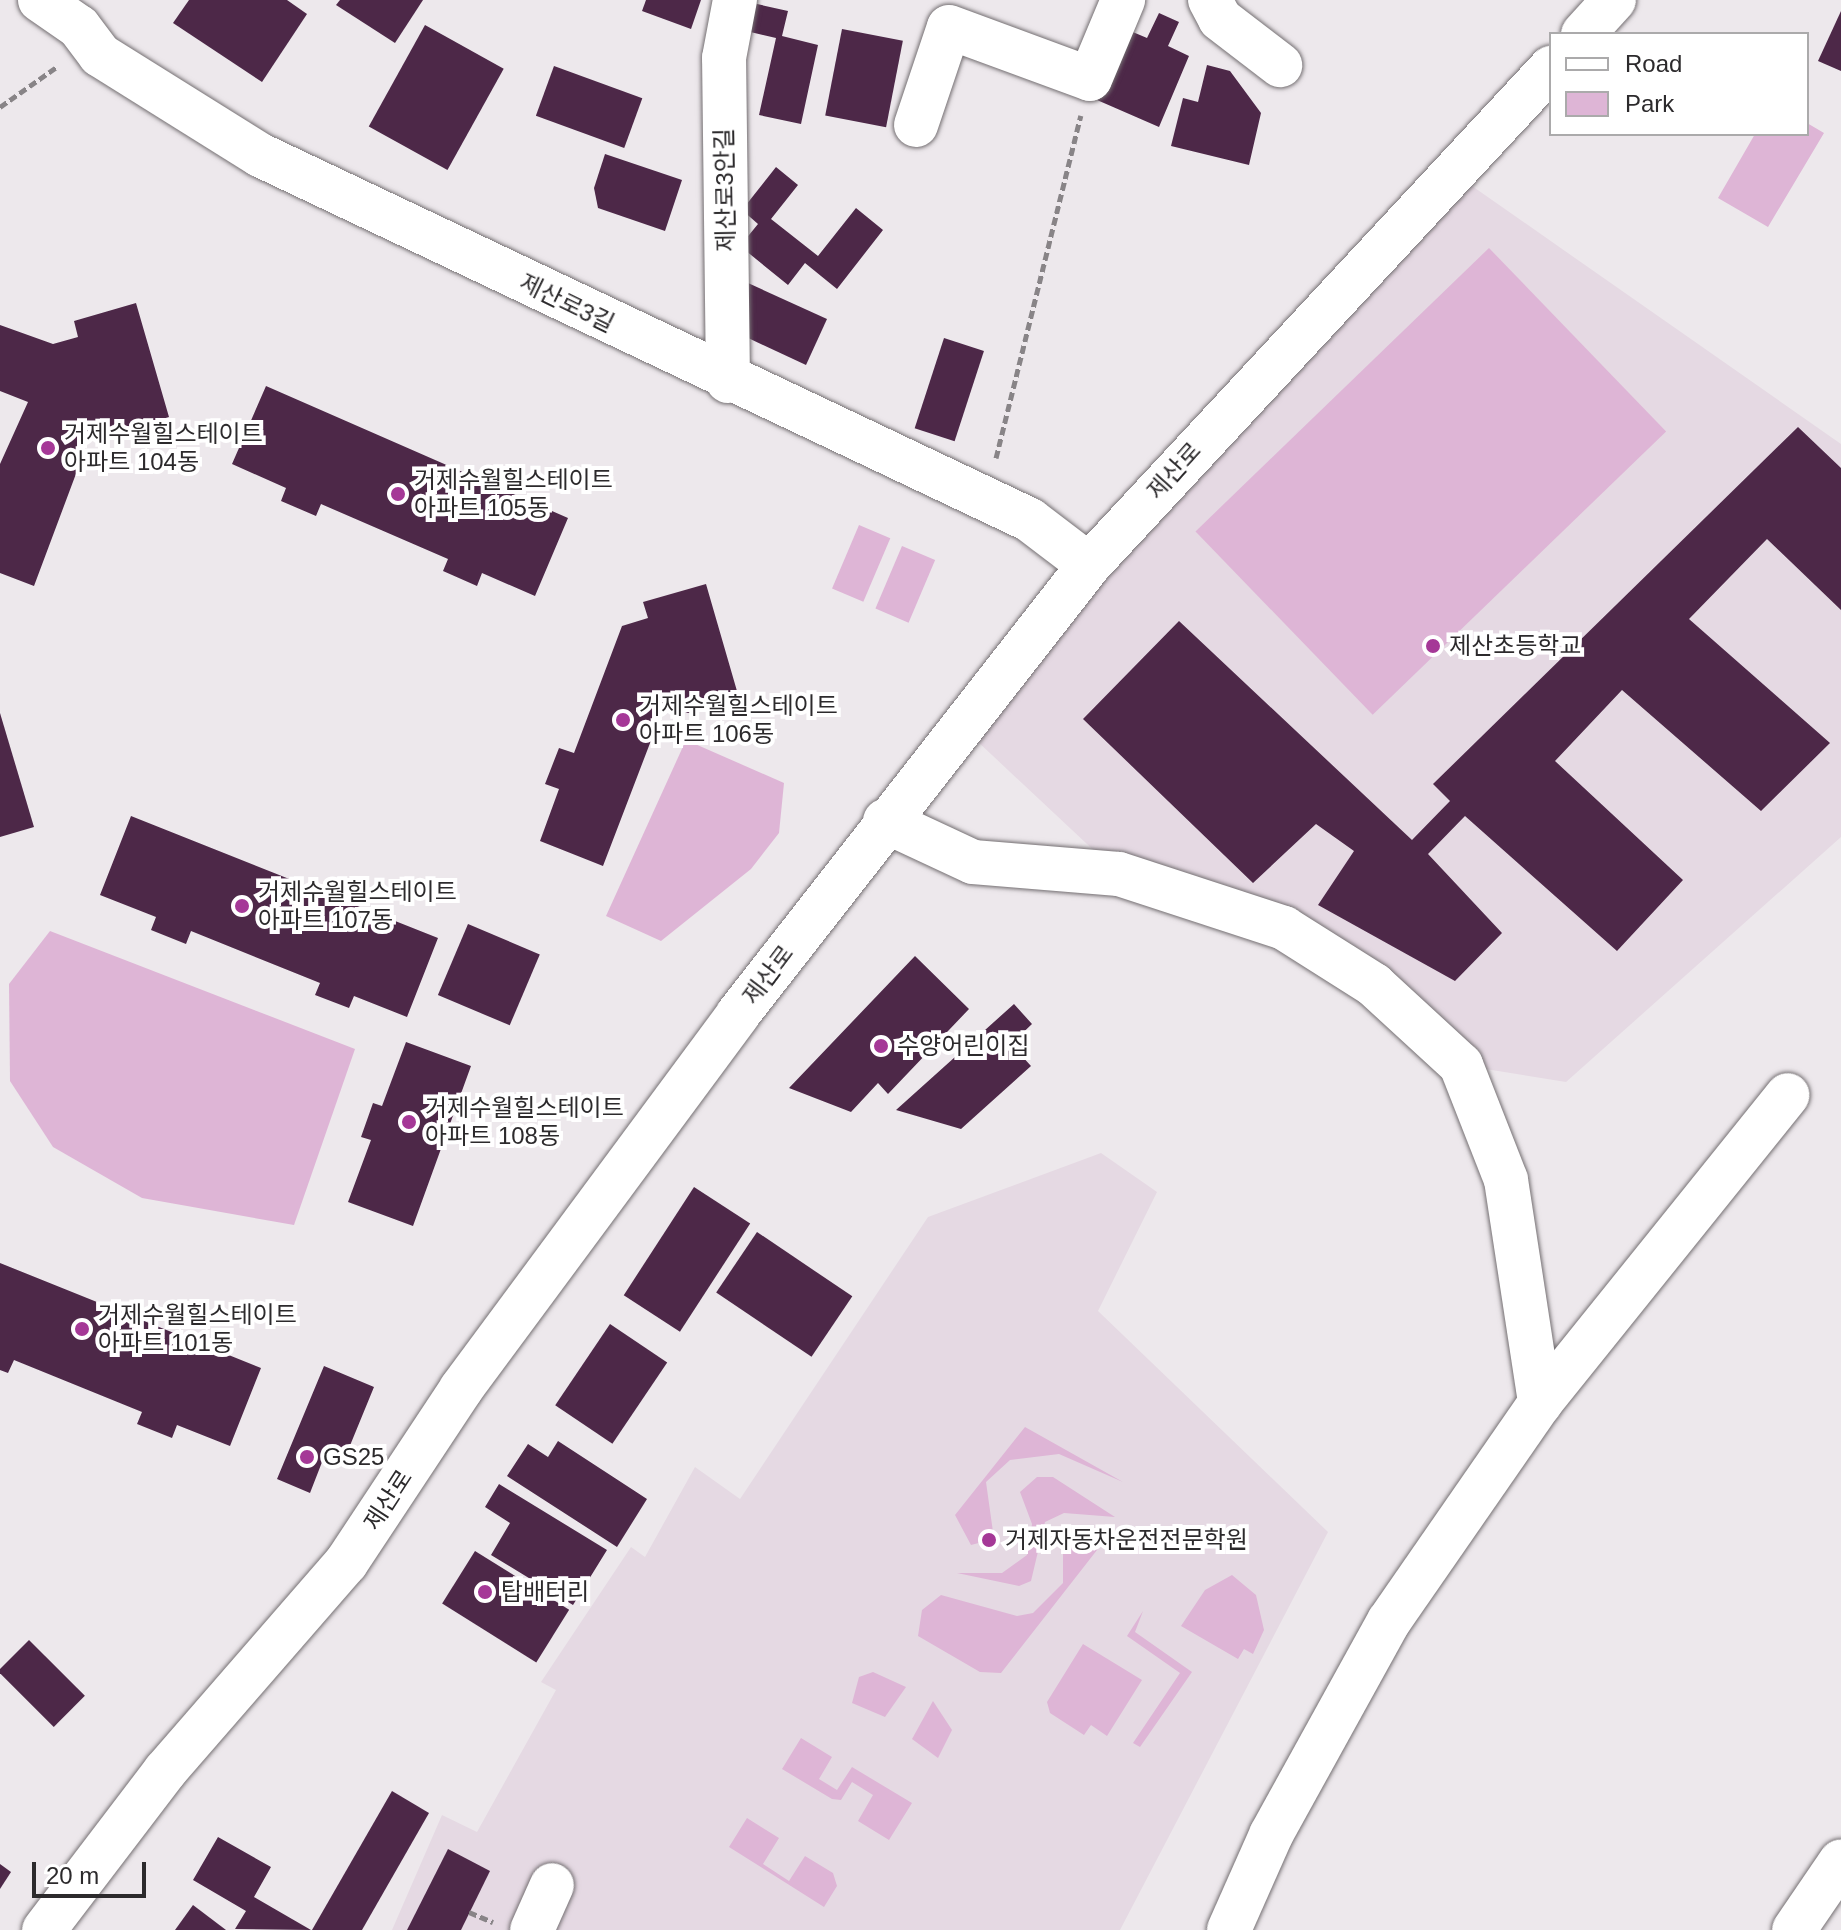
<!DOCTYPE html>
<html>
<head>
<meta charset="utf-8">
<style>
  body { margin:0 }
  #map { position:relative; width:1841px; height:1930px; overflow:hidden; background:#ede8ec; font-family:Arial,"Noto Sans KR",sans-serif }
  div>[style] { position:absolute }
  .built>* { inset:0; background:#e5d9e3 }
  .green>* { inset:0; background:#deb5d6; transform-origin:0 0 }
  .building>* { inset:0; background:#4d2848; transform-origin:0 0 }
  .path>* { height:5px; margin-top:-2.5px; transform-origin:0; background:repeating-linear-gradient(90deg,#888487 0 8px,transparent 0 12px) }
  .roads { filter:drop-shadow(0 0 2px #746f72) drop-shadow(0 0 2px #746f72) }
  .minor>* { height:44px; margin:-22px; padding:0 22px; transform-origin:22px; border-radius:22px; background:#fff }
  .dots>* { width:22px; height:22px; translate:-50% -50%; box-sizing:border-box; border:4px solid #fff; border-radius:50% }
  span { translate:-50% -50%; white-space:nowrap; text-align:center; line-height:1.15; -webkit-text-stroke:8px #fff; paint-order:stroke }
  .street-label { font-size:24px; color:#2c2a2c }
  .poi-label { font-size:24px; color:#2c2a2c }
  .left { translate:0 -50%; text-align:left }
  .legend { position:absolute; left:1549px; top:32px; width:260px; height:104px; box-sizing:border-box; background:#fff; border:2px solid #abaaab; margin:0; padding:10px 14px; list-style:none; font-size:24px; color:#2c2a2c }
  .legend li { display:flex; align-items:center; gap:16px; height:40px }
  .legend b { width:40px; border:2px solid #abaaab }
  .scale { position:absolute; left:32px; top:1862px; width:114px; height:36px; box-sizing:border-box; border:4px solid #2c2a2c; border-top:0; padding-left:10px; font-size:24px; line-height:28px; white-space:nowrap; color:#2c2a2c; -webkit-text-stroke:6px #fff; paint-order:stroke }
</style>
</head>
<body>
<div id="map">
  <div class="built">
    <i style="clip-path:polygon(1452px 172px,1841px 444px,1841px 837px,1566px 1082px,1461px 1065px,1374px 985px,1119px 874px,961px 726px)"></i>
    <i style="clip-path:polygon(1101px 1153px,1157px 1192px,1098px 1311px,1328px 1532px,1120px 1930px,392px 1930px,442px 1815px,477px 1832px,556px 1690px,541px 1682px,631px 1547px,645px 1557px,695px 1467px,740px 1499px,928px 1217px)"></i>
  </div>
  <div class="green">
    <i style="clip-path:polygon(1807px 123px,1824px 133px,1768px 227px,1718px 198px,1755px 134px,1807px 134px)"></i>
    <i style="left:1489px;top:248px;width:255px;height:408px;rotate:46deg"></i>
    <i style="left:859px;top:525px;width:34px;height:69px;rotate:23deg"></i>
    <i style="left:902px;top:546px;width:36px;height:68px;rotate:23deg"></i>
    <i style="clip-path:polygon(686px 740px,784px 783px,779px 833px,751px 869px,661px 941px,606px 916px)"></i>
    <i style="clip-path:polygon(50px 931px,355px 1049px,294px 1225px,142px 1198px,53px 1147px,10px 1081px,9px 984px)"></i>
    <i style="clip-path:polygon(1025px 1427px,1123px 1482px,1059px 1454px,1010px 1460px,986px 1482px,994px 1539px,971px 1545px,955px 1515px)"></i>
    <i style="clip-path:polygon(1037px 1477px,1053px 1477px,1115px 1517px,1064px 1513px,1045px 1522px,1031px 1581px,1019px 1586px,957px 1573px,1002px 1573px,1027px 1555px,1032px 1524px,1020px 1492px)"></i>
    <i style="clip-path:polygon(1084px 1535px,1097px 1550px,1001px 1673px,980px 1672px,918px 1636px,922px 1610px,941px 1595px,1017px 1616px,1033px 1613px,1063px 1583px,1063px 1548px)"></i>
    <i style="clip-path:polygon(1232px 1575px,1256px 1595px,1264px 1630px,1253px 1654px,1244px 1649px,1238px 1659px,1181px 1626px,1205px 1590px)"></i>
    <i style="clip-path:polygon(1143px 1611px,1135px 1632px,1192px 1672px,1140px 1747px,1133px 1743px,1180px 1673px,1127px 1636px)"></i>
    <i style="clip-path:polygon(1083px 1644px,1142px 1680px,1107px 1736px,1091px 1725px,1084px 1735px,1050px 1713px,1047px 1702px)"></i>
    <i style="clip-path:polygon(873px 1672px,906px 1687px,885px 1717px,852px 1703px,859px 1677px)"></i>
    <i style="clip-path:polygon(933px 1701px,952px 1730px,938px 1758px,912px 1739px)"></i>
    <i style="clip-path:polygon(801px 1738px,832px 1757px,819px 1779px,837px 1790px,852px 1767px,912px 1803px,889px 1840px,858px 1821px,873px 1795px,852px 1782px,841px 1800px,832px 1799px,782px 1769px)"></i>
    <i style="clip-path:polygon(747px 1818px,779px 1838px,763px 1864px,789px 1881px,805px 1856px,833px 1873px,837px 1886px,824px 1907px,729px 1847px)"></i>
  </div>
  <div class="building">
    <i style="clip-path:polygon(189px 0,287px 0,307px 14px,262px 82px,173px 23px)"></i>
    <i style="clip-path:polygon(340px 0,423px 0,395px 43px,336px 5px)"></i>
    <i style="clip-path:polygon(646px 0,701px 0,691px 29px,642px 11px)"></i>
    <i style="clip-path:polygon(748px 2px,788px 11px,782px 36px,818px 45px,801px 124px,759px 115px,776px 38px,742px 30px)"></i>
    <i style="clip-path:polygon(1841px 11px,1841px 71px,1818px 61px)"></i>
    <i style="clip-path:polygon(1159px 13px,1179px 22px,1168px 46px,1189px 56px,1159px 127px,1097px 100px,1128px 30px,1147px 38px)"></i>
    <i style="left:425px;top:25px;width:90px;height:116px;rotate:29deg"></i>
    <i style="left:842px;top:29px;width:62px;height:88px;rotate:11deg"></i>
    <i style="clip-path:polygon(1207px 65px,1230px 71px,1261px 113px,1249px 165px,1171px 146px,1183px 98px,1198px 102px)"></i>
    <i style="left:554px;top:66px;width:94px;height:53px;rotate:20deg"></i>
    <i style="clip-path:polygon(605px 154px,682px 180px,665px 231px,598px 208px,594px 188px)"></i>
    <i style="clip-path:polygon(776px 167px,798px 185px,771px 219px,818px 256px,856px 208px,883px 230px,837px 289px,805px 263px,788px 285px,740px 246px,758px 224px,742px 210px)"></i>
    <i style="clip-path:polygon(748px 283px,827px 319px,806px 365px,746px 337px)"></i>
    <i style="clip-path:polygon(136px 303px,169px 417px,119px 432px,95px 423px,34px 586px,0 573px,0 464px,28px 402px,0 391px,0 325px,53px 344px,78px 337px,74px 321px)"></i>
    <i style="left:944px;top:338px;width:42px;height:95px;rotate:18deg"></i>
    <i style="clip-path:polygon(266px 386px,568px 518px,535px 596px,482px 573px,477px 586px,443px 571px,448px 559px,321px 504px,316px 516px,281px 501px,286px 488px,232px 464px)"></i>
    <i style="clip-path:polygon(1798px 427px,1841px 468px,1841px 610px,1767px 539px,1689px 619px,1830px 743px,1761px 811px,1622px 690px,1555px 761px,1683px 880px,1617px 951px,1465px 816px,1428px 854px,1502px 933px,1455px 981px,1318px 905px,1354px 851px,1316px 824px,1253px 883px,1083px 719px,1179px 621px,1412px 840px,1450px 801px,1433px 784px)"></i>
    <i style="clip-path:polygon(706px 584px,739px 698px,688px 713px,665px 704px,603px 866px,540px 841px,559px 789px,545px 784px,559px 748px,574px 753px,622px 626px,648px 618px,643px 602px)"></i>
    <i style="clip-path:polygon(0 713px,34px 827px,0 837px)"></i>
    <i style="clip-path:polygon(131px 816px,438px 938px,407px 1017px,354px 996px,349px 1008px,315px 995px,320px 983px,191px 931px,186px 944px,151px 930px,156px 917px,100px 895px)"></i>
    <i style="left:468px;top:924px;width:78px;height:77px;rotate:23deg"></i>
    <i style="clip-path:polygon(915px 956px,969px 1009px,888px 1094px,878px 1083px,851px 1112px,789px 1088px)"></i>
    <i style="clip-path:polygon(1014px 1004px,1032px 1024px,1011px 1044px,1031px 1066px,961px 1129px,896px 1110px)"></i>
    <i style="clip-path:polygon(406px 1042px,471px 1066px,413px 1226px,348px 1202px,371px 1140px,361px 1137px,373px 1103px,382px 1106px)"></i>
    <i style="left:694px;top:1187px;width:67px;height:129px;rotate:33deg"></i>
    <i style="left:757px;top:1232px;width:115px;height:73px;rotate:34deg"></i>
    <i style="clip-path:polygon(0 1263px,261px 1368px,230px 1446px,177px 1425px,172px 1438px,137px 1424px,142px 1412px,14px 1360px,8px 1373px,0 1370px)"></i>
    <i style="left:610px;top:1324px;width:69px;height:98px;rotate:34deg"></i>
    <i style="clip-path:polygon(324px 1366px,374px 1387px,342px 1465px,324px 1457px,310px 1493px,277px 1479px)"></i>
    <i style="clip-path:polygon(558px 1441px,647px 1499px,617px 1547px,507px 1476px,528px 1444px,548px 1457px)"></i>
    <i style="clip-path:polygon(499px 1484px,607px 1550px,573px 1605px,491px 1555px,510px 1523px,485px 1507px)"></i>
    <i style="left:475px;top:1551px;width:111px;height:62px;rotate:32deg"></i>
    <i style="left:29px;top:1640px;width:79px;height:44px;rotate:45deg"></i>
    <i style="clip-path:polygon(392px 1791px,429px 1813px,362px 1930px,312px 1930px)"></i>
    <i style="clip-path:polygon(218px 1837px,271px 1867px,254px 1897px,311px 1930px,235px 1929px,246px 1911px,193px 1880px)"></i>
    <i style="clip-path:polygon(448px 1849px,490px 1871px,461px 1930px,407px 1930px)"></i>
    <i style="clip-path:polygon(0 1864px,11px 1872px,0 1889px)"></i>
    <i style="clip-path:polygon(193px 1905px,226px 1930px,175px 1930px)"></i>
  </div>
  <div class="path">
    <i style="left:0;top:107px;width:71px;rotate:-35.3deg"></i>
    <i style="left:996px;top:458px;width:353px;rotate:-76.1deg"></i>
    <i style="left:469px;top:1912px;width:26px;rotate:23deg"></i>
  </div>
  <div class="roads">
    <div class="minor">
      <i style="left:40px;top:0;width:47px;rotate:34.7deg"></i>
      <i style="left:79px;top:27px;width:35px;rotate:53deg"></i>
      <i style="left:100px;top:55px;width:189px;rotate:32deg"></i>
      <i style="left:260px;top:155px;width:852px;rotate:25.36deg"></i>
      <i style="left:1030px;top:520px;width:74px;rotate:37.3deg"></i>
      <i style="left:1210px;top:0;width:21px;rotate:62deg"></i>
      <i style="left:1220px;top:19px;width:76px;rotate:37.5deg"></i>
      <i style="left:1583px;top:34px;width:46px;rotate:-47.6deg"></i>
      <i style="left:916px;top:125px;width:103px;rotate:-71.4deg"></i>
      <i style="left:949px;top:27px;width:150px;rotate:20.2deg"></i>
      <i style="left:1090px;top:79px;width:86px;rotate:-67.3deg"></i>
      <i style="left:728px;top:381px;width:323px;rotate:-90.7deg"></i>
      <i style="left:724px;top:58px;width:59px;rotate:-79.3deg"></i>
      <i style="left:885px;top:821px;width:97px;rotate:25deg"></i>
      <i style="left:973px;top:862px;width:146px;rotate:4.7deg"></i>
      <i style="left:1119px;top:874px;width:174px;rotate:18.1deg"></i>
      <i style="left:1284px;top:928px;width:107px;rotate:32.3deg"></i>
      <i style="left:1374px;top:985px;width:118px;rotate:42.6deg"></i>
      <i style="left:1461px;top:1065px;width:123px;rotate:68.6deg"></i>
      <i style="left:1506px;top:1180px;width:226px;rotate:81.3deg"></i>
      <i style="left:1540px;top:1403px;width:265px;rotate:124.7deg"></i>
      <i style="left:1389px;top:1621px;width:244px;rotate:118.9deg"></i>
      <i style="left:1271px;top:1835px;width:104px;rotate:113.9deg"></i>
      <i style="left:1540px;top:1403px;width:395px;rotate:-51.2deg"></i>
      <i style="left:44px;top:1930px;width:200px;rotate:-52.7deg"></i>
      <i style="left:165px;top:1771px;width:276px;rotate:-49deg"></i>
      <i style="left:346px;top:1563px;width:209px;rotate:-56.5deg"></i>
      <i style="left:461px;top:1389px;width:466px;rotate:-53.5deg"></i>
      <i style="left:738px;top:1014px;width:570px;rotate:-51.98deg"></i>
      <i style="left:1089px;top:565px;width:679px;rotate:-47.09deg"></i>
      <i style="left:532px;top:1930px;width:49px;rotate:-66deg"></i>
      <i style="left:1794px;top:1930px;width:83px;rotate:-55.7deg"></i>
    </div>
  </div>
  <div class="dots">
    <i style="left:48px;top:448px;background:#a53897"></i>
    <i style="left:398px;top:494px;background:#a53897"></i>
    <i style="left:1433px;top:646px;background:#a53897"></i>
    <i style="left:623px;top:720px;background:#a53897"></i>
    <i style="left:242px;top:906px;background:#a53897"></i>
    <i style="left:881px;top:1046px;background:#a53897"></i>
    <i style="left:409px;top:1122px;background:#a53897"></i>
    <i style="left:82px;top:1329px;background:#a53897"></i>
    <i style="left:307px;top:1457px;background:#a53897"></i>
    <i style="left:989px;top:1540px;background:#a53897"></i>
    <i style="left:485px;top:1592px;background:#a53897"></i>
  </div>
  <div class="street-label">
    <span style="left:725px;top:190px;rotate:-91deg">제산로3안길</span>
    <span style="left:567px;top:303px;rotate:26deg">제산로3길</span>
    <span style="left:1174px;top:471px;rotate:-48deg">제산로</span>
    <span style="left:768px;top:975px;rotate:-53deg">제산로</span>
    <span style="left:388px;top:1500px;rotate:-57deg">제산로</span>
  </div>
  <div class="poi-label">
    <span class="left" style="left:64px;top:448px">거제수월힐스테이트<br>아파트 104동</span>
    <span class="left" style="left:414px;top:494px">거제수월힐스테이트<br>아파트 105동</span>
    <span class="left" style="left:1449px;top:646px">제산초등학교</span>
    <span class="left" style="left:639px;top:720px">거제수월힐스테이트<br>아파트 106동</span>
    <span class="left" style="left:258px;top:906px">거제수월힐스테이트<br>아파트 107동</span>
    <span class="left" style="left:897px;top:1046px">수양어린이집</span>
    <span class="left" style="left:425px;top:1122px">거제수월힐스테이트<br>아파트 108동</span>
    <span class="left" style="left:98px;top:1329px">거제수월힐스테이트<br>아파트 101동</span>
    <span class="left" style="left:323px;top:1457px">GS25</span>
    <span class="left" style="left:1005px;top:1540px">거제자동차운전전문학원</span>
    <span class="left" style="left:501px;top:1592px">탑배터리</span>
  </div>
  <ul class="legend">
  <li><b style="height:10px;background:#fff"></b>Road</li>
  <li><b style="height:22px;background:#deb5d6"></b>Park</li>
  </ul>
  <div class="scale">20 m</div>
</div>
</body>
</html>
